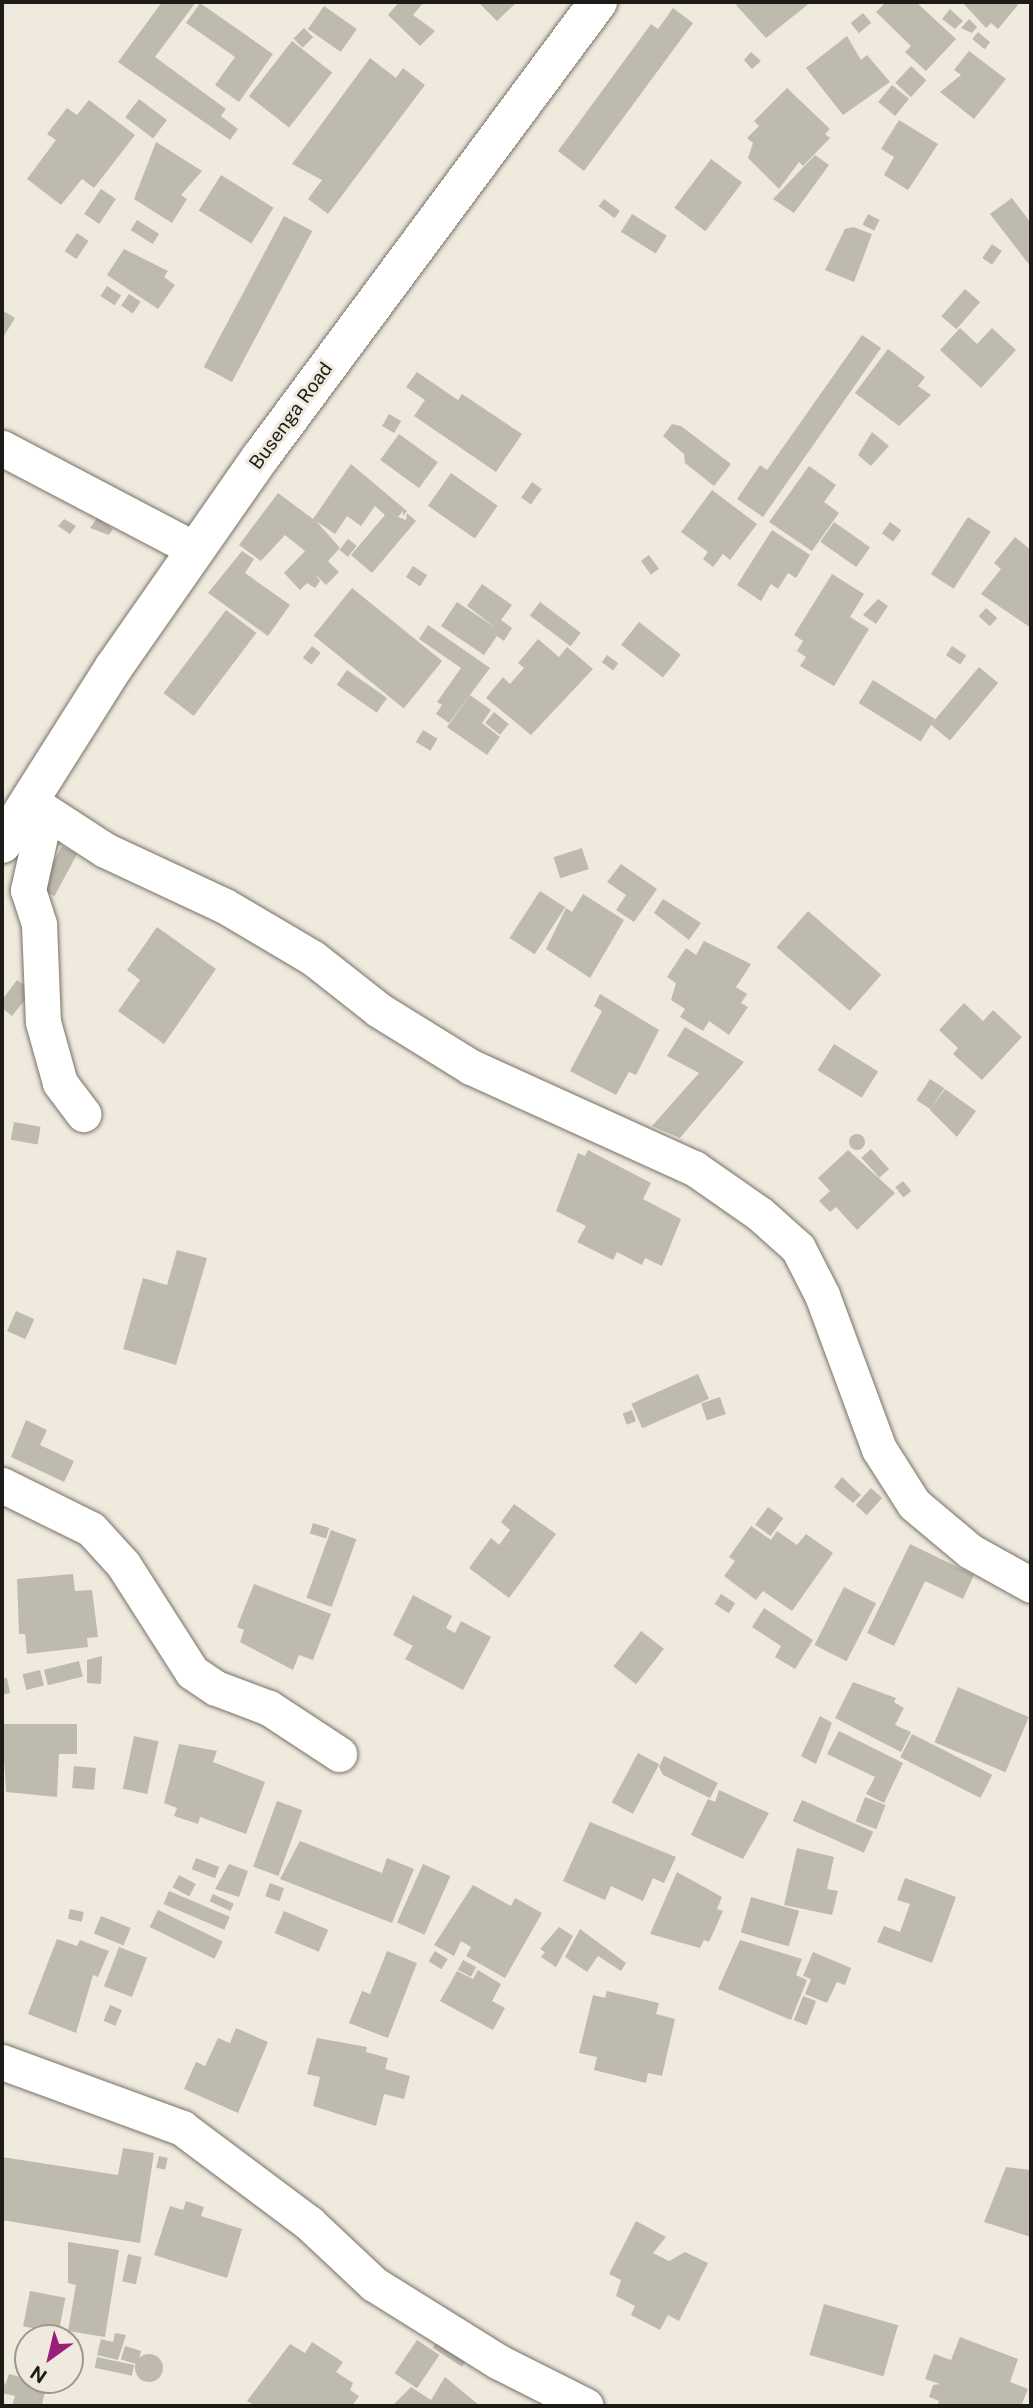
<!DOCTYPE html>
<html>
<head>
<meta charset="utf-8">
<style>
  body { margin:0 }
  #map { position:relative; width:1033px; height:2408px; overflow:hidden; background:#f0eade; font-family:"Public Sans",sans-serif }
  div>[style] { position:absolute }
  .building>* { inset:0; background:#bfbaae; transform-origin:0 0 }
  .round { border-radius:50% }
  .roads { filter:drop-shadow(0 0 2px #777167) drop-shadow(0 0 2px #777167) }
  .street>* { height:35px; margin:-17.5px; padding:0 17.5px; transform-origin:17.5px; border-radius:17.5px; background:#fff }
  .secondary>* { height:38px; margin:-19px; padding:0 19px; transform-origin:19px; border-radius:19px; background:#fff }
  span { translate:-50% -50%; white-space:nowrap; text-align:center; line-height:1.15; -webkit-text-stroke:6px #f0eade; paint-order:stroke }
  .street-label { font-size:19px; color:#1d1b16 }
  .frame { position:absolute; inset:0; border:4px solid #1d1b16; pointer-events:none }
  .north { position:absolute; left:14px; top:2324px; width:70px; height:70px; box-sizing:border-box; background:#f0eade; border:2px solid #9c978e; border-radius:50%; rotate:214deg; font-size:19px; font-weight:700; line-height:28px; text-align:center; color:#1d1b16 }
  .north::after { content:''; display:block; margin:auto; width:24px; height:32px; background:#991e77; clip-path:polygon(50% 0,100% 100%,50% 72%,0 100%) }
</style>
</head>
<body>
<div id="map">
  <div class="building">
    <i style="clip-path:polygon(162px 2px,196px 2px,155px 57px,226px 109px,221px 116px,238px 129px,230px 140px,118px 62px)"></i>
    <i style="clip-path:polygon(399px 2px,424px 2px,413px 15px,435px 31px,420px 46px,388px 15px)"></i>
    <i style="clip-path:polygon(478px 2px,517px 2px,497px 21px)"></i>
    <i style="clip-path:polygon(740px 2px,811px 2px,766px 38px,736px 5px)"></i>
    <i style="clip-path:polygon(886px 2px,916px 2px,956px 39px,926px 71px,905px 52px,911px 46px,876px 12px)"></i>
    <i style="clip-path:polygon(962px 2px,1014px 2px,1018px 5px,998px 29px,991px 23px,986px 28px)"></i>
    <i style="clip-path:polygon(200px 3px,273px 54px,239px 102px,215px 85px,235px 57px,186px 23px)"></i>
    <i style="left:324px;top:6px;width:40px;height:28px;rotate:35deg"></i>
    <i style="clip-path:polygon(673px 8px,693px 23px,584px 171px,558px 151px,651px 24px,658px 29px)"></i>
    <i style="clip-path:polygon(950px 9px,963px 21px,955px 29px,942px 19px)"></i>
    <i style="left:863px;top:13px;width:13px;height:16px;rotate:51deg"></i>
    <i style="clip-path:polygon(969px 19px,977px 27px,972px 33px,961px 28px)"></i>
    <i style="left:304px;top:28px;width:13px;height:15px;rotate:45deg"></i>
    <i style="left:978px;top:32px;width:16px;height:9px;rotate:40deg"></i>
    <i style="clip-path:polygon(847px 36px,861px 60px,867px 55px,890px 82px,843px 115px,806px 68px)"></i>
    <i style="left:292px;top:41px;width:51px;height:70px;rotate:38deg"></i>
    <i style="clip-path:polygon(969px 51px,1006px 79px,974px 119px,940px 92px,961px 75px,954px 70px)"></i>
    <i style="clip-path:polygon(751px 52px,761px 61px,752px 69px,744px 60px)"></i>
    <i style="clip-path:polygon(370px 58px,396px 78px,403px 68px,425px 85px,328px 214px,308px 199px,322px 180px,292px 164px)"></i>
    <i style="left:911px;top:66px;width:21px;height:23px;rotate:43deg"></i>
    <i style="left:892px;top:85px;width:22px;height:22px;rotate:39deg"></i>
    <i style="clip-path:polygon(787px 88px,830px 129px,825px 134px,830px 138px,803px 166px,799px 162px,779px 189px,748px 158px,753px 143px,747px 138px,759px 126px,754px 121px)"></i>
    <i style="left:139px;top:99px;width:35px;height:23px;rotate:37deg"></i>
    <i style="clip-path:polygon(89px 100px,135px 135px,94px 188px,82px 179px,61px 205px,27px 179px,56px 140px,47px 134px,67px 108px,77px 115px)"></i>
    <i style="clip-path:polygon(899px 120px,938px 144px,908px 190px,884px 175px,894px 157px,881px 149px)"></i>
    <i style="clip-path:polygon(156px 142px,202px 171px,181px 195px,187px 199px,172px 223px,134px 199px)"></i>
    <i style="clip-path:polygon(815px 155px,829px 165px,794px 213px,773px 199px)"></i>
    <i style="left:711px;top:159px;width:39px;height:61px;rotate:37deg"></i>
    <i style="left:221px;top:175px;width:62px;height:42px;rotate:32deg"></i>
    <i style="left:101px;top:189px;width:18px;height:30px;rotate:34deg"></i>
    <i style="clip-path:polygon(1012px 198px,1031px 223px,1031px 267px,990px 214px)"></i>
    <i style="left:604px;top:199px;width:20px;height:9px;rotate:37deg"></i>
    <i style="left:632px;top:214px;width:41px;height:21px;rotate:32deg"></i>
    <i style="left:868px;top:214px;width:13px;height:12px;rotate:27deg"></i>
    <i style="left:284px;top:216px;width:32px;height:171px;rotate:28deg"></i>
    <i style="left:137px;top:220px;width:26px;height:12px;rotate:32deg"></i>
    <i style="clip-path:polygon(853px 227px,872px 234px,854px 282px,825px 270px,845px 229px)"></i>
    <i style="left:77px;top:233px;width:14px;height:22px;rotate:34deg"></i>
    <i style="left:992px;top:244px;width:12px;height:17px;rotate:35deg"></i>
    <i style="clip-path:polygon(124px 249px,168px 271px,164px 277px,175px 285px,158px 309px,107px 275px)"></i>
    <i style="left:107px;top:286px;width:17px;height:12px;rotate:33deg"></i>
    <i style="left:965px;top:289px;width:20px;height:36px;rotate:41deg"></i>
    <i style="left:129px;top:294px;width:14px;height:14px;rotate:34deg"></i>
    <i style="clip-path:polygon(2px 310px,15px 318px,2px 339px)"></i>
    <i style="clip-path:polygon(960px 328px,977px 344px,992px 328px,1016px 350px,981px 388px,940px 350px)"></i>
    <i style="clip-path:polygon(862px 335px,881px 348px,763px 517px,737px 499px,760px 465px,767px 470px)"></i>
    <i style="clip-path:polygon(888px 349px,925px 377px,918px 386px,931px 395px,899px 426px,855px 393px)"></i>
    <i style="clip-path:polygon(417px 372px,458px 400px,462px 394px,522px 434px,496px 472px,414px 416px,425px 400px,406px 387px)"></i>
    <i style="left:389px;top:414px;width:14px;height:14px;rotate:30deg"></i>
    <i style="clip-path:polygon(672px 424px,681px 426px,731px 464px,714px 486px,685px 463px,684px 454px,663px 436px)"></i>
    <i style="clip-path:polygon(872px 432px,889px 446px,871px 466px,858px 455px)"></i>
    <i style="left:399px;top:434px;width:48px;height:32px;rotate:36deg"></i>
    <i style="clip-path:polygon(351px 464px,407px 511px,403px 516px,403px 511px,398px 517px,406px 520px,407px 513px,416px 521px,372px 573px,351px 555px,385px 515px,375px 506px,361px 526px,347px 516px,335px 534px,316px 521px,340px 548px,328px 561px,339px 572px,326px 585px,315px 574px,320px 581px,315px 588px,307px 583px,300px 590px,284px 573px,305px 551px,285px 535px,261px 561px,239px 545px,278px 493px,313px 519px)"></i>
    <i style="clip-path:polygon(809px 466px,836px 485px,824px 502px,839px 513px,812px 551px,769px 522px)"></i>
    <i style="left:451px;top:473px;width:57px;height:40px;rotate:35deg"></i>
    <i style="left:532px;top:482px;width:12px;height:19px;rotate:35deg"></i>
    <i style="clip-path:polygon(712px 490px,757px 524px,730px 560px,723px 554px,713px 567px,703px 559px,708px 552px,681px 532px)"></i>
    <i style="left:968px;top:517px;width:27px;height:68px;rotate:33deg"></i>
    <i style="clip-path:polygon(97px 518px,113px 529px,109px 535px,90px 528px)"></i>
    <i style="clip-path:polygon(64px 519px,76px 526px,70px 534px,58px 526px)"></i>
    <i style="left:834px;top:522px;width:44px;height:24px;rotate:35deg"></i>
    <i style="left:890px;top:522px;width:14px;height:14px;rotate:36deg"></i>
    <i style="clip-path:polygon(772px 530px,810px 555px,796px 578px,788px 573px,778px 589px,771px 584px,761px 601px,737px 585px)"></i>
    <i style="clip-path:polygon(1015px 537px,1031px 550px,1031px 628px,981px 594px,1001px 569px,994px 563px)"></i>
    <i style="left:348px;top:539px;width:11px;height:14px;rotate:38deg"></i>
    <i style="clip-path:polygon(242px 551px,254px 559px,245px 573px,290px 605px,268px 636px,208px 593px)"></i>
    <i style="left:649px;top:555px;width:17px;height:10px;rotate:54deg"></i>
    <i style="left:413px;top:566px;width:17px;height:13px;rotate:33deg"></i>
    <i style="clip-path:polygon(832px 574px,864px 594px,850px 617px,869px 629px,834px 686px,800px 666px,806px 657px,797px 651px,803px 641px,794px 635px)"></i>
    <i style="clip-path:polygon(482px 584px,512px 605px,501px 620px,512px 628px,504px 641px,497px 636px,484px 655px,441px 626px,457px 602px,496px 628px,467px 606px)"></i>
    <i style="left:352px;top:588px;width:116px;height:61px;rotate:39deg"></i>
    <i style="clip-path:polygon(878px 599px,888px 606px,876px 624px,863px 615px)"></i>
    <i style="left:540px;top:602px;width:51px;height:17px;rotate:37deg"></i>
    <i style="left:986px;top:608px;width:15px;height:11px;rotate:42deg"></i>
    <i style="left:226px;top:610px;width:38px;height:104px;rotate:37deg"></i>
    <i style="left:639px;top:622px;width:53px;height:29px;rotate:38deg"></i>
    <i style="clip-path:polygon(428px 625px,490px 668px,449px 723px,436px 714px,442px 705px,437px 702px,461px 668px,419px 639px)"></i>
    <i style="clip-path:polygon(538px 639px,559px 657px,567px 647px,593px 669px,531px 735px,486px 698px,503px 677px,510px 684px,524px 668px,518px 663px)"></i>
    <i style="left:312px;top:646px;width:11px;height:15px;rotate:38deg"></i>
    <i style="left:952px;top:646px;width:17px;height:11px;rotate:33deg"></i>
    <i style="left:607px;top:655px;width:14px;height:9px;rotate:36deg"></i>
    <i style="left:979px;top:667px;width:25px;height:75px;rotate:40deg"></i>
    <i style="left:347px;top:670px;width:49px;height:18px;rotate:35deg"></i>
    <i style="left:873px;top:680px;width:73px;height:27px;rotate:32deg"></i>
    <i style="clip-path:polygon(470px 695px,491px 710px,482px 723px,500px 737px,487px 755px,447px 727px)"></i>
    <i style="left:494px;top:712px;width:19px;height:14px;rotate:39deg"></i>
    <i style="left:423px;top:730px;width:17px;height:14px;rotate:31deg"></i>
    <i style="left:62px;top:846px;width:17px;height:48px;rotate:28deg"></i>
    <i style="left:582px;top:848px;width:22px;height:30px;rotate:72deg"></i>
    <i style="clip-path:polygon(621px 864px,657px 889px,634px 922px,616px 910px,626px 895px,607px 882px)"></i>
    <i style="left:540px;top:891px;width:30px;height:56px;rotate:33deg"></i>
    <i style="clip-path:polygon(583px 894px,624px 920px,590px 978px,546px 949px,566px 908px,572px 912px)"></i>
    <i style="clip-path:polygon(663px 899px,701px 923px,689px 940px,654px 913px)"></i>
    <i style="left:808px;top:911px;width:97px;height:48px;rotate:41deg"></i>
    <i style="clip-path:polygon(157px 927px,216px 969px,164px 1044px,118px 1011px,140px 980px,127px 970px)"></i>
    <i style="clip-path:polygon(704px 941px,751px 964px,736px 987px,747px 994px,741px 1003px,748px 1007px,729px 1035px,709px 1021px,703px 1031px,680px 1017px,685px 1009px,671px 1000px,676px 983px,667px 977px,686px 948px,696px 955px)"></i>
    <i style="clip-path:polygon(17px 980px,32px 991px,12px 1016px,2px 1008px,2px 1000px)"></i>
    <i style="clip-path:polygon(600px 994px,659px 1030px,636px 1075px,629px 1072px,616px 1095px,570px 1071px,602px 1011px,594px 1006px)"></i>
    <i style="clip-path:polygon(964px 1003px,983px 1021px,993px 1010px,1022px 1037px,982px 1080px,953px 1054px,958px 1048px,939px 1030px)"></i>
    <i style="clip-path:polygon(685px 1027px,744px 1062px,680px 1138px,652px 1126px,699px 1073px,667px 1056px)"></i>
    <i style="left:834px;top:1044px;width:52px;height:31px;rotate:32deg"></i>
    <i style="left:930px;top:1079px;width:17px;height:25px;rotate:33deg"></i>
    <i style="clip-path:polygon(945px 1089px,976px 1111px,957px 1137px,930px 1110px)"></i>
    <i style="left:14px;top:1122px;width:27px;height:18px;rotate:10deg"></i>
    <i class="round" style="left:849px;top:1134px;width:16px;height:16px"></i>
    <i style="left:871px;top:1149px;width:27px;height:13px;rotate:48deg"></i>
    <i style="clip-path:polygon(588px 1150px,651px 1183px,643px 1199px,681px 1219px,662px 1266px,645px 1258px,642px 1265px,617px 1252px,613px 1260px,577px 1242px,586px 1226px,556px 1211px,578px 1153px,585px 1156px)"></i>
    <i style="clip-path:polygon(848px 1150px,895px 1193px,857px 1230px,836px 1207px,830px 1212px,819px 1201px,830px 1191px,818px 1178px)"></i>
    <i style="left:903px;top:1181px;width:13px;height:10px;rotate:51deg"></i>
    <i style="clip-path:polygon(177px 1250px,207px 1258px,176px 1365px,123px 1349px,143px 1278px,167px 1285px)"></i>
    <i style="left:16px;top:1311px;width:20px;height:22px;rotate:24deg"></i>
    <i style="left:698px;top:1374px;width:27px;height:73px;rotate:66deg"></i>
    <i style="left:720px;top:1397px;width:18px;height:20px;rotate:71deg"></i>
    <i style="left:632px;top:1410px;width:12px;height:10px;rotate:70deg"></i>
    <i style="clip-path:polygon(26px 1420px,47px 1430px,40px 1445px,74px 1461px,64px 1482px,11px 1457px)"></i>
    <i style="clip-path:polygon(842px 1477px,861px 1495px,853px 1503px,834px 1487px)"></i>
    <i style="left:871px;top:1488px;width:15px;height:23px;rotate:42deg"></i>
    <i style="clip-path:polygon(514px 1504px,556px 1534px,509px 1598px,469px 1568px,491px 1538px,499px 1545px,510px 1530px,501px 1522px)"></i>
    <i style="left:768px;top:1507px;width:19px;height:22px;rotate:36deg"></i>
    <i style="left:313px;top:1523px;width:17px;height:11px;rotate:17deg"></i>
    <i style="clip-path:polygon(751px 1526px,771px 1540px,777px 1531px,797px 1545px,806px 1534px,833px 1553px,792px 1611px,763px 1591px,756px 1600px,724px 1576px,735px 1561px,729px 1557px)"></i>
    <i style="left:331px;top:1530px;width:27px;height:72px;rotate:20deg"></i>
    <i style="clip-path:polygon(910px 1544px,974px 1575px,963px 1599px,925px 1581px,894px 1646px,867px 1633px)"></i>
    <i style="clip-path:polygon(73px 1574px,75px 1591px,92px 1590px,98px 1637px,87px 1638px,88px 1647px,27px 1654px,25px 1634px,19px 1634px,17px 1579px)"></i>
    <i style="clip-path:polygon(254px 1584px,331px 1614px,313px 1660px,299px 1655px,293px 1670px,240px 1642px,244px 1630px,237px 1627px)"></i>
    <i style="left:844px;top:1587px;width:36px;height:65px;rotate:27deg"></i>
    <i style="left:721px;top:1594px;width:17px;height:12px;rotate:33deg"></i>
    <i style="clip-path:polygon(413px 1595px,452px 1616px,446px 1628px,455px 1633px,461px 1621px,491px 1637px,463px 1690px,405px 1659px,413px 1646px,393px 1635px)"></i>
    <i style="clip-path:polygon(764px 1608px,813px 1640px,795px 1669px,775px 1657px,781px 1646px,752px 1627px)"></i>
    <i style="left:641px;top:1631px;width:29px;height:45px;rotate:38deg"></i>
    <i style="clip-path:polygon(102px 1656px,101px 1684px,87px 1683px,87px 1660px)"></i>
    <i style="left:79px;top:1661px;width:16px;height:36px;rotate:76deg"></i>
    <i style="left:40px;top:1670px;width:16px;height:18px;rotate:76deg"></i>
    <i style="clip-path:polygon(7px 1678px,10px 1693px,2px 1695px,2px 1679px)"></i>
    <i style="clip-path:polygon(853px 1682px,896px 1698px,894px 1702px,904px 1708px,895px 1725px,911px 1732px,901px 1752px,835px 1718px)"></i>
    <i style="left:958px;top:1687px;width:77px;height:60px;rotate:23deg"></i>
    <i style="clip-path:polygon(820px 1716px,832px 1723px,816px 1764px,801px 1756px)"></i>
    <i style="clip-path:polygon(2px 1724px,77px 1724px,77px 1754px,59px 1754px,57px 1797px,6px 1792px)"></i>
    <i style="clip-path:polygon(839px 1731px,903px 1763px,884px 1803px,866px 1794px,875px 1777px,827px 1754px)"></i>
    <i style="left:912px;top:1734px;width:90px;height:26px;rotate:27deg"></i>
    <i style="left:134px;top:1736px;width:25px;height:54px;rotate:12deg"></i>
    <i style="clip-path:polygon(179px 1744px,217px 1751px,213px 1762px,265px 1782px,246px 1834px,200px 1817px,198px 1824px,174px 1816px,177px 1808px,164px 1803px)"></i>
    <i style="left:638px;top:1753px;width:24px;height:56px;rotate:28deg"></i>
    <i style="clip-path:polygon(664px 1756px,718px 1783px,710px 1798px,663px 1775px,659px 1767px)"></i>
    <i style="left:74px;top:1766px;width:22px;height:22px;rotate:5deg"></i>
    <i style="clip-path:polygon(719px 1790px,769px 1813px,743px 1859px,691px 1835px,708px 1799px,715px 1802px)"></i>
    <i style="left:865px;top:1797px;width:22px;height:26px;rotate:21deg"></i>
    <i style="left:802px;top:1800px;width:78px;height:23px;rotate:24deg"></i>
    <i style="left:277px;top:1801px;width:27px;height:70px;rotate:20deg"></i>
    <i style="clip-path:polygon(590px 1822px,676px 1857px,664px 1883px,653px 1878px,643px 1901px,611px 1886px,605px 1900px,563px 1881px)"></i>
    <i style="clip-path:polygon(300px 1841px,382px 1873px,387px 1858px,414px 1869px,392px 1923px,280px 1879px)"></i>
    <i style="clip-path:polygon(797px 1848px,834px 1857px,827px 1889px,838px 1891px,832px 1915px,784px 1905px)"></i>
    <i style="left:196px;top:1858px;width:25px;height:12px;rotate:21deg"></i>
    <i style="clip-path:polygon(229px 1864px,248px 1871px,239px 1897px,215px 1889px)"></i>
    <i style="left:423px;top:1864px;width:30px;height:64px;rotate:24deg"></i>
    <i style="clip-path:polygon(677px 1872px,722px 1897px,717px 1909px,723px 1911px,709px 1942px,704px 1940px,700px 1948px,650px 1934px)"></i>
    <i style="left:179px;top:1875px;width:19px;height:14px;rotate:28deg"></i>
    <i style="clip-path:polygon(905px 1878px,956px 1897px,932px 1963px,877px 1942px,884px 1926px,900px 1932px,910px 1904px,897px 1900px)"></i>
    <i style="left:270px;top:1883px;width:15px;height:14px;rotate:20deg"></i>
    <i style="clip-path:polygon(473px 1885px,511px 1906px,515px 1898px,542px 1913px,505px 1978px,466px 1956px,471px 1947px,461px 1941px,454px 1956px,434px 1945px)"></i>
    <i style="left:169px;top:1891px;width:66px;height:14px;rotate:23deg"></i>
    <i style="left:213px;top:1894px;width:23px;height:8px;rotate:25deg"></i>
    <i style="left:751px;top:1897px;width:50px;height:37px;rotate:16deg"></i>
    <i style="left:70px;top:1909px;width:14px;height:10px;rotate:12deg"></i>
    <i style="left:158px;top:1910px;width:72px;height:19px;rotate:26deg"></i>
    <i style="left:284px;top:1911px;width:48px;height:24px;rotate:23deg"></i>
    <i style="left:101px;top:1916px;width:32px;height:19px;rotate:22deg"></i>
    <i style="clip-path:polygon(559px 1927px,573px 1936px,556px 1967px,541px 1957px,545px 1952px,540px 1949px)"></i>
    <i style="clip-path:polygon(580px 1929px,626px 1963px,621px 1971px,598px 1956px,587px 1972px,565px 1957px)"></i>
    <i style="clip-path:polygon(57px 1939px,77px 1946px,80px 1940px,109px 1951px,98px 1977px,93px 1975px,76px 2033px,28px 2014px)"></i>
    <i style="clip-path:polygon(740px 1940px,802px 1959px,796px 1975px,807px 1980px,791px 2020px,718px 1989px)"></i>
    <i style="left:119px;top:1947px;width:30px;height:42px;rotate:21deg"></i>
    <i style="clip-path:polygon(387px 1951px,417px 1963px,388px 2038px,349px 2023px,362px 1991px,370px 1994px)"></i>
    <i style="left:435px;top:1951px;width:15px;height:12px;rotate:32deg"></i>
    <i style="clip-path:polygon(813px 1952px,851px 1968px,845px 1985px,837px 1982px,827px 2003px,805px 1994px,811px 1979px,803px 1976px)"></i>
    <i style="left:463px;top:1960px;width:15px;height:11px;rotate:28deg"></i>
    <i style="clip-path:polygon(478px 1970px,501px 1984px,492px 2001px,505px 2008px,493px 2030px,440px 2001px,457px 1971px,473px 1979px)"></i>
    <i style="clip-path:polygon(607px 1991px,659px 2003px,656px 2014px,675px 2019px,662px 2076px,648px 2073px,646px 2083px,594px 2070px,597px 2057px,579px 2053px,593px 1995px,605px 1998px)"></i>
    <i style="left:803px;top:1996px;width:14px;height:26px;rotate:21deg"></i>
    <i style="left:110px;top:2005px;width:13px;height:17px;rotate:23deg"></i>
    <i style="clip-path:polygon(236px 2028px,268px 2042px,238px 2113px,184px 2089px,196px 2062px,205px 2066px,218px 2038px,230px 2043px)"></i>
    <i style="clip-path:polygon(317px 2038px,367px 2047px,366px 2052px,388px 2058px,385px 2069px,410px 2076px,404px 2099px,384px 2094px,376px 2126px,313px 2106px,320px 2077px,307px 2074px)"></i>
    <i style="clip-path:polygon(123px 2148px,154px 2153px,140px 2243px,2px 2220px,2px 2157px,118px 2175px)"></i>
    <i style="left:159px;top:2156px;width:9px;height:12px;rotate:13deg"></i>
    <i style="clip-path:polygon(1006px 2167px,1031px 2170px,1031px 2237px,984px 2222px)"></i>
    <i style="clip-path:polygon(186px 2201px,204px 2207px,201px 2216px,242px 2229px,227px 2278px,154px 2255px,170px 2206px,183px 2210px)"></i>
    <i style="clip-path:polygon(636px 2221px,666px 2237px,653px 2253px,669px 2261px,685px 2252px,708px 2263px,679px 2321px,668px 2315px,660px 2330px,631px 2315px,635px 2306px,616px 2296px,621px 2280px,609px 2274px)"></i>
    <i style="clip-path:polygon(68px 2242px,119px 2250px,105px 2337px,68px 2331px,76px 2285px,68px 2283px)"></i>
    <i style="left:128px;top:2254px;width:14px;height:28px;rotate:12deg"></i>
    <i style="left:30px;top:2291px;width:36px;height:36px;rotate:11deg"></i>
    <i style="left:824px;top:2304px;width:77px;height:53px;rotate:16deg"></i>
    <i style="clip-path:polygon(115px 2333px,126px 2335px,118px 2360px,97px 2355px,101px 2339px,113px 2342px)"></i>
    <i style="clip-path:polygon(960px 2337px,1018px 2359px,1010px 2382px,1028px 2389px,1021px 2406px,937px 2406px,939px 2401px,929px 2397px,933px 2385px,940px 2384px,925px 2379px,934px 2354px,951px 2360px)"></i>
    <i style="left:417px;top:2340px;width:27px;height:40px;rotate:34deg"></i>
    <i style="left:437px;top:2341px;width:35px;height:8px;rotate:33deg"></i>
    <i style="clip-path:polygon(312px 2342px,343px 2362px,336px 2372px,353px 2383px,350px 2390px,359px 2396px,352px 2406px,256px 2406px,247px 2401px,290px 2344px,305px 2353px)"></i>
    <i style="left:125px;top:2346px;width:17px;height:14px;rotate:17deg"></i>
    <i class="round" style="left:135px;top:2354px;width:28px;height:28px"></i>
    <i style="left:97px;top:2357px;width:38px;height:11px;rotate:12deg"></i>
    <i style="clip-path:polygon(2px 2367px,5px 2386px,9px 2374px,47px 2384px,42px 2404px,12px 2406px,15px 2396px,2px 2393px)"></i>
    <i style="clip-path:polygon(445px 2377px,480px 2406px,392px 2406px,411px 2387px,431px 2400px)"></i>
  </div>
  <div class="roads">
    <div class="street">
      <i style="left:2px;top:448px;width:219px;rotate:27.7deg"></i>
      <i style="left:28px;top:800px;width:92px;rotate:33deg"></i>
      <i style="left:105px;top:850px;width:132px;rotate:25deg"></i>
      <i style="left:225px;top:906px;width:102px;rotate:30.6deg"></i>
      <i style="left:313px;top:958px;width:84px;rotate:38.2deg"></i>
      <i style="left:379px;top:1010px;width:108px;rotate:31.8deg"></i>
      <i style="left:471px;top:1067px;width:245px;rotate:24.4deg"></i>
      <i style="left:694px;top:1168px;width:80px;rotate:34.9deg"></i>
      <i style="left:760px;top:1214px;width:51px;rotate:41.8deg"></i>
      <i style="left:798px;top:1248px;width:53px;rotate:62.9deg"></i>
      <i style="left:822px;top:1295px;width:164px;rotate:69.7deg"></i>
      <i style="left:879px;top:1449px;width:65px;rotate:57.5deg"></i>
      <i style="left:914px;top:1504px;width:73px;rotate:40deg"></i>
      <i style="left:970px;top:1551px;width:70px;rotate:29.1deg"></i>
      <i style="left:45px;top:814px;width:78px;rotate:102.6deg"></i>
      <i style="left:28px;top:890px;width:36px;rotate:72deg"></i>
      <i style="left:39px;top:924px;width:98px;rotate:87.7deg"></i>
      <i style="left:43px;top:1022px;width:63px;rotate:74.4deg"></i>
      <i style="left:60px;top:1083px;width:39px;rotate:53deg"></i>
      <i style="left:2px;top:1485px;width:99px;rotate:26.3deg"></i>
      <i style="left:91px;top:1529px;width:47px;rotate:47.6deg"></i>
      <i style="left:123px;top:1564px;width:128px;rotate:57.4deg"></i>
      <i style="left:192px;top:1672px;width:29px;rotate:34deg"></i>
      <i style="left:216px;top:1688px;width:57px;rotate:20.7deg"></i>
      <i style="left:269px;top:1708px;width:84px;rotate:33.3deg"></i>
      <i style="left:2px;top:2062px;width:192px;rotate:20.1deg"></i>
      <i style="left:182px;top:2128px;width:159px;rotate:36.8deg"></i>
      <i style="left:309px;top:2223px;width:89px;rotate:43.2deg"></i>
      <i style="left:374px;top:2284px;width:147px;rotate:32deg"></i>
      <i style="left:499px;top:2362px;width:97px;rotate:26.8deg"></i>
    </div>
    <div class="secondary">
      <i style="left:2px;top:844px;width:209px;rotate:-57.7deg"></i>
      <i style="left:114px;top:667px;width:255px;rotate:-55.1deg"></i>
      <i style="left:260px;top:458px;width:568px;rotate:-53.45deg"></i>
    </div>
  </div>
  <div class="street-label">
    <span style="left:291px;top:416px;rotate:-54deg">Busenga Road</span>
  </div>
  <div class="frame"></div>
  <div class="north">N</div>
</div>
</body>
</html>
